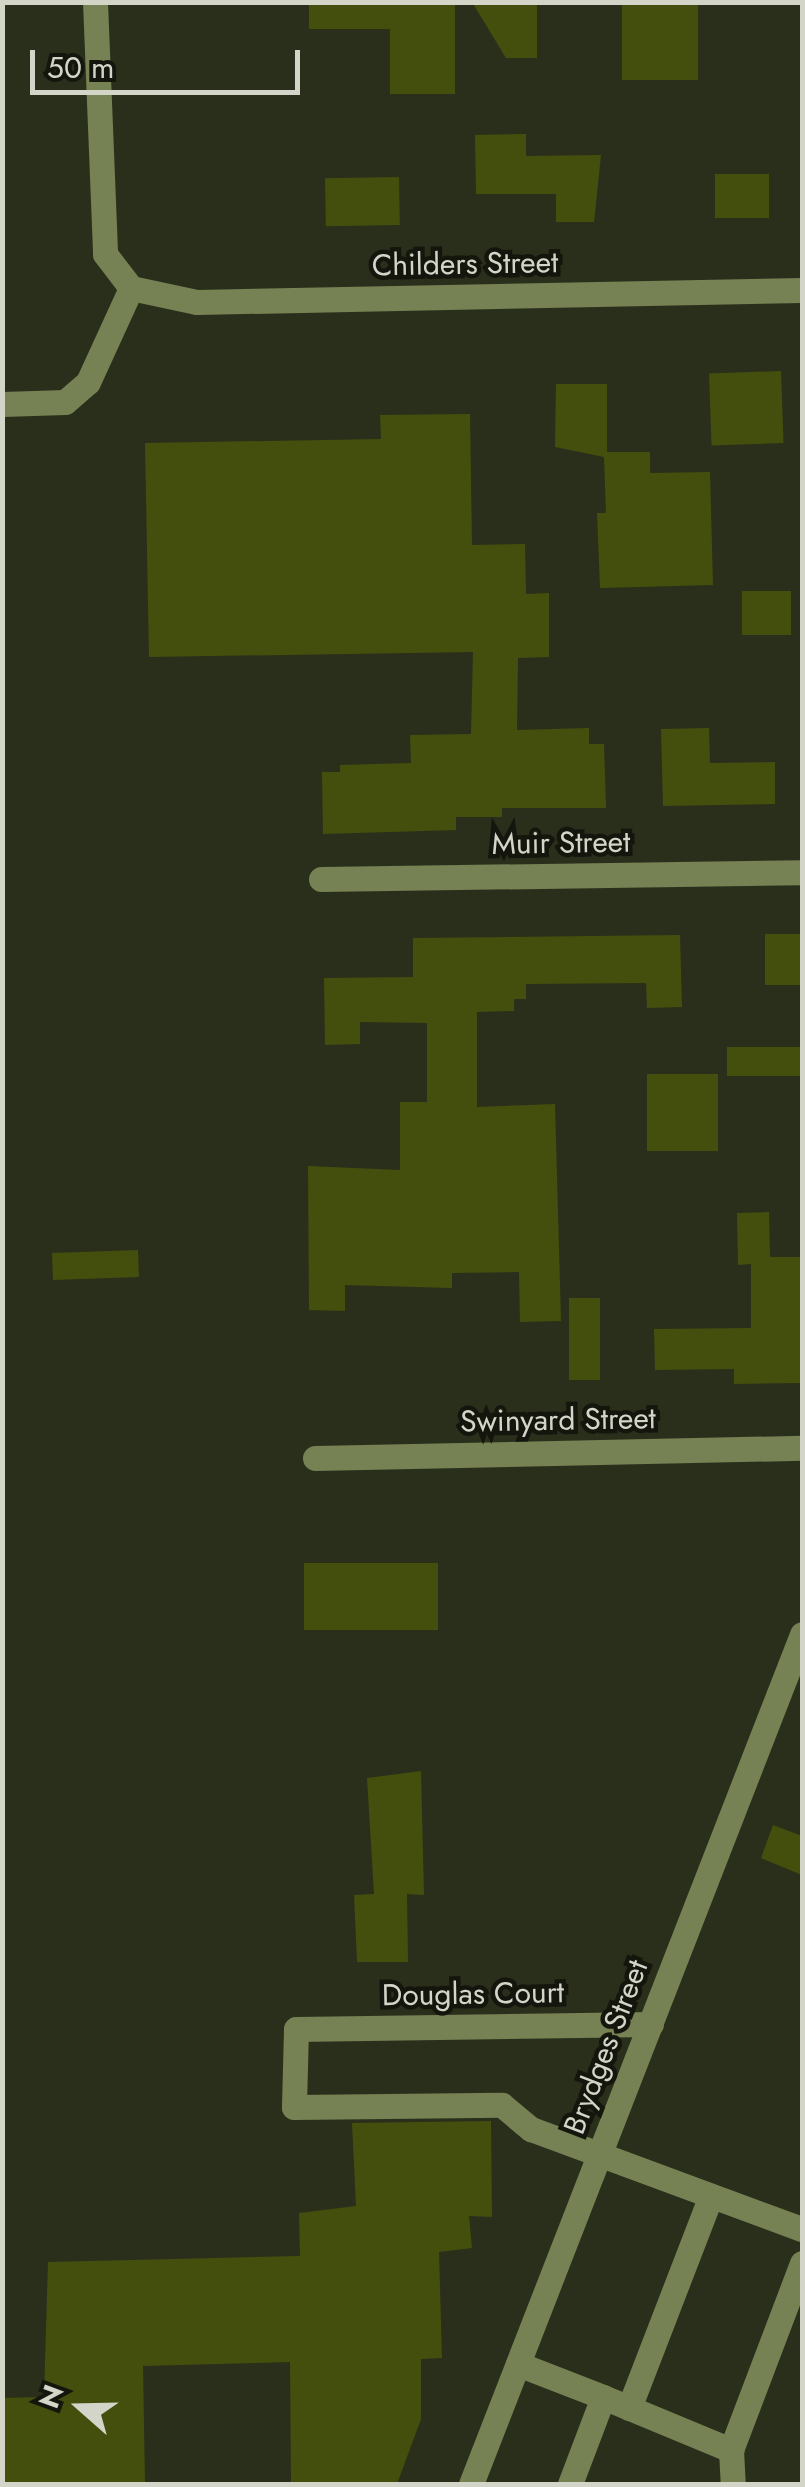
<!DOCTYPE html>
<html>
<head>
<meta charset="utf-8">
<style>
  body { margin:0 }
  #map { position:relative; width:805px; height:2487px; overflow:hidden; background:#2a2f1b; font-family:Jost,sans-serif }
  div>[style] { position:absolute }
  .building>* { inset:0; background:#444f0d; transform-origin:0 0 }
  .minor>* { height:25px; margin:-12.5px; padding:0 12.5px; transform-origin:12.5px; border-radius:12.5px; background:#768154 }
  span { translate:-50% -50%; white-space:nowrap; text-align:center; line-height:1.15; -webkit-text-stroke:9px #14160d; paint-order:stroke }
  .street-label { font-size:30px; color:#d2d5c8 }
  .frame { position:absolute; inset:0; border:5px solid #d2d5c8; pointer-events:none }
  .north { position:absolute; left:30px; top:2357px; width:100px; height:100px; -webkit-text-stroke:8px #14160d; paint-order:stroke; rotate:290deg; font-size:28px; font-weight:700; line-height:40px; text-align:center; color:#d2d5c8 }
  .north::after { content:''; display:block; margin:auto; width:35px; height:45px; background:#d2d5c8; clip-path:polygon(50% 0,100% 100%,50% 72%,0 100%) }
  .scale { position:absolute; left:30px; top:50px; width:270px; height:45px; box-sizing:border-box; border:5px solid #d2d5c8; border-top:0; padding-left:12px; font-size:30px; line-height:35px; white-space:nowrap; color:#d2d5c8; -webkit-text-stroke:8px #14160d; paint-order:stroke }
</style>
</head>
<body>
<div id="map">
  <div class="building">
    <i style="clip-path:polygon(309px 2px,455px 2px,455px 94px,390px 94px,390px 29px,309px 29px)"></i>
    <i style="clip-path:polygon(472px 2px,537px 2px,537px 58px,506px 58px)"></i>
    <i style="left:622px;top:2px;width:76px;height:78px"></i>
    <i style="clip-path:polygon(526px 134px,526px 156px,601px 155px,594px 222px,556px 222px,556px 194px,476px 194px,475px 135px)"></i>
    <i style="left:715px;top:174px;width:54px;height:44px"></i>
    <i style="left:399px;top:177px;width:48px;height:74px;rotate:89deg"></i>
    <i style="left:781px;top:371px;width:72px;height:72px;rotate:88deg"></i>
    <i style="clip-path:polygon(556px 384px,607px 384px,607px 452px,650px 452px,650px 473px,710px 472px,713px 585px,600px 588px,597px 513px,606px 513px,604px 457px,555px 447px)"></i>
    <i style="clip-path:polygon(470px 414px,472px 545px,525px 544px,526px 594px,549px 593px,549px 657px,518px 658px,517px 730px,589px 728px,589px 744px,604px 744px,606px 808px,502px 808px,502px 817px,456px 817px,456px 830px,323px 834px,322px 772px,340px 772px,340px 765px,411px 763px,410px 735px,471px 734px,473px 652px,149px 657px,145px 443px,381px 439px,380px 415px)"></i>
    <i style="left:742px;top:591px;width:49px;height:44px"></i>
    <i style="clip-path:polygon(709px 728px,710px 763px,775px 762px,775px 804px,663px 806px,661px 729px)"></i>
    <i style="left:802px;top:934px;width:51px;height:37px;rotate:90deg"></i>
    <i style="clip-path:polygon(680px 935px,682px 1007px,647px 1008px,646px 983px,526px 984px,526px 999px,514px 999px,514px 1011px,477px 1012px,477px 1107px,555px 1104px,561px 1321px,520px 1322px,519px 1272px,452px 1273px,452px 1288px,345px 1285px,345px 1311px,309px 1310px,308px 1166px,400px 1170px,400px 1102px,427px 1102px,427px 1023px,360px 1022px,360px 1044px,325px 1045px,324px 978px,413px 977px,413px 938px)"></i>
    <i style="left:802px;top:1047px;width:29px;height:75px;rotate:90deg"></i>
    <i style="left:647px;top:1074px;width:71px;height:77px"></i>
    <i style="clip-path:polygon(769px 1212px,770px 1257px,802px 1257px,802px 1383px,734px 1384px,734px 1369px,655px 1370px,654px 1329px,751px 1328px,751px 1264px,738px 1265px,737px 1213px)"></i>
    <i style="left:138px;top:1250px;width:27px;height:86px;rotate:88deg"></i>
    <i style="left:569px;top:1298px;width:31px;height:82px"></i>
    <i style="left:438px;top:1563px;width:67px;height:134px;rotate:90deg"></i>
    <i style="clip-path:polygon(421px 1771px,424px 1895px,407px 1894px,408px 1962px,357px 1962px,354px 1895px,374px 1894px,367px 1778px)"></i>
    <i style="clip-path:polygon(773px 1825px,802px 1836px,802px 1875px,761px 1858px)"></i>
    <i style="clip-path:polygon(491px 2121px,492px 2217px,469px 2216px,472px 2248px,439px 2252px,442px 2358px,421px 2359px,421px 2419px,397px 2484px,291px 2484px,290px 2362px,143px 2366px,145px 2484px,2px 2484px,2px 2398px,44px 2397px,48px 2262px,300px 2256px,299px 2213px,356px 2206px,352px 2123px)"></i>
  </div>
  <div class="minor">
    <i style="left:95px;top:2px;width:252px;rotate:87.7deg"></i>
    <i style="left:105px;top:254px;width:43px;rotate:52.6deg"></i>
    <i style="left:131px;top:288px;width:67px;rotate:12deg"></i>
    <i style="left:197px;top:302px;width:605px;rotate:-1.14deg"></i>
    <i style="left:2px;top:404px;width:63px;rotate:-1.8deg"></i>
    <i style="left:65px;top:402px;width:30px;rotate:-41deg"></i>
    <i style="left:88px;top:382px;width:103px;rotate:-65.4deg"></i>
    <i style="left:321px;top:879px;width:481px;rotate:-0.8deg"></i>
    <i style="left:315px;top:1458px;width:487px;rotate:-1.2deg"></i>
    <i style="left:651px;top:2024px;width:355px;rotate:179.2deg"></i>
    <i style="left:296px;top:2029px;width:78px;rotate:91.5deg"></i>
    <i style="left:294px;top:2107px;width:208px;rotate:-0.6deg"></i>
    <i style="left:502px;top:2105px;width:38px;rotate:40deg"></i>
    <i style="left:531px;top:2129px;width:289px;rotate:20.3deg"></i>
    <i style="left:518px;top:2364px;width:91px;rotate:21.2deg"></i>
    <i style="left:629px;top:2408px;width:227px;rotate:-68.9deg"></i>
    <i style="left:731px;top:2450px;width:34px;rotate:87deg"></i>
    <i style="left:471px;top:2484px;width:912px;rotate:-68.72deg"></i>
    <i style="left:570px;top:2484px;width:93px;rotate:-69.2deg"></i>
    <i style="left:603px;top:2397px;width:139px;rotate:22.5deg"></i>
    <i style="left:731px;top:2450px;width:200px;rotate:-69.2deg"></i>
  </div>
  <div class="street-label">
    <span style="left:465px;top:264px;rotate:-1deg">Childers Street</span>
    <span style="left:561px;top:843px;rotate:-1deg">Muir Street</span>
    <span style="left:558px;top:1420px;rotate:-1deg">Swinyard Street</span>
    <span style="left:473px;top:1994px;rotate:-1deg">Douglas Court</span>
    <span style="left:606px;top:2047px;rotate:-69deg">Brydges Street</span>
  </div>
  <div class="frame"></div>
  <div class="north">N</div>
  <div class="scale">50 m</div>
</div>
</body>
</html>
